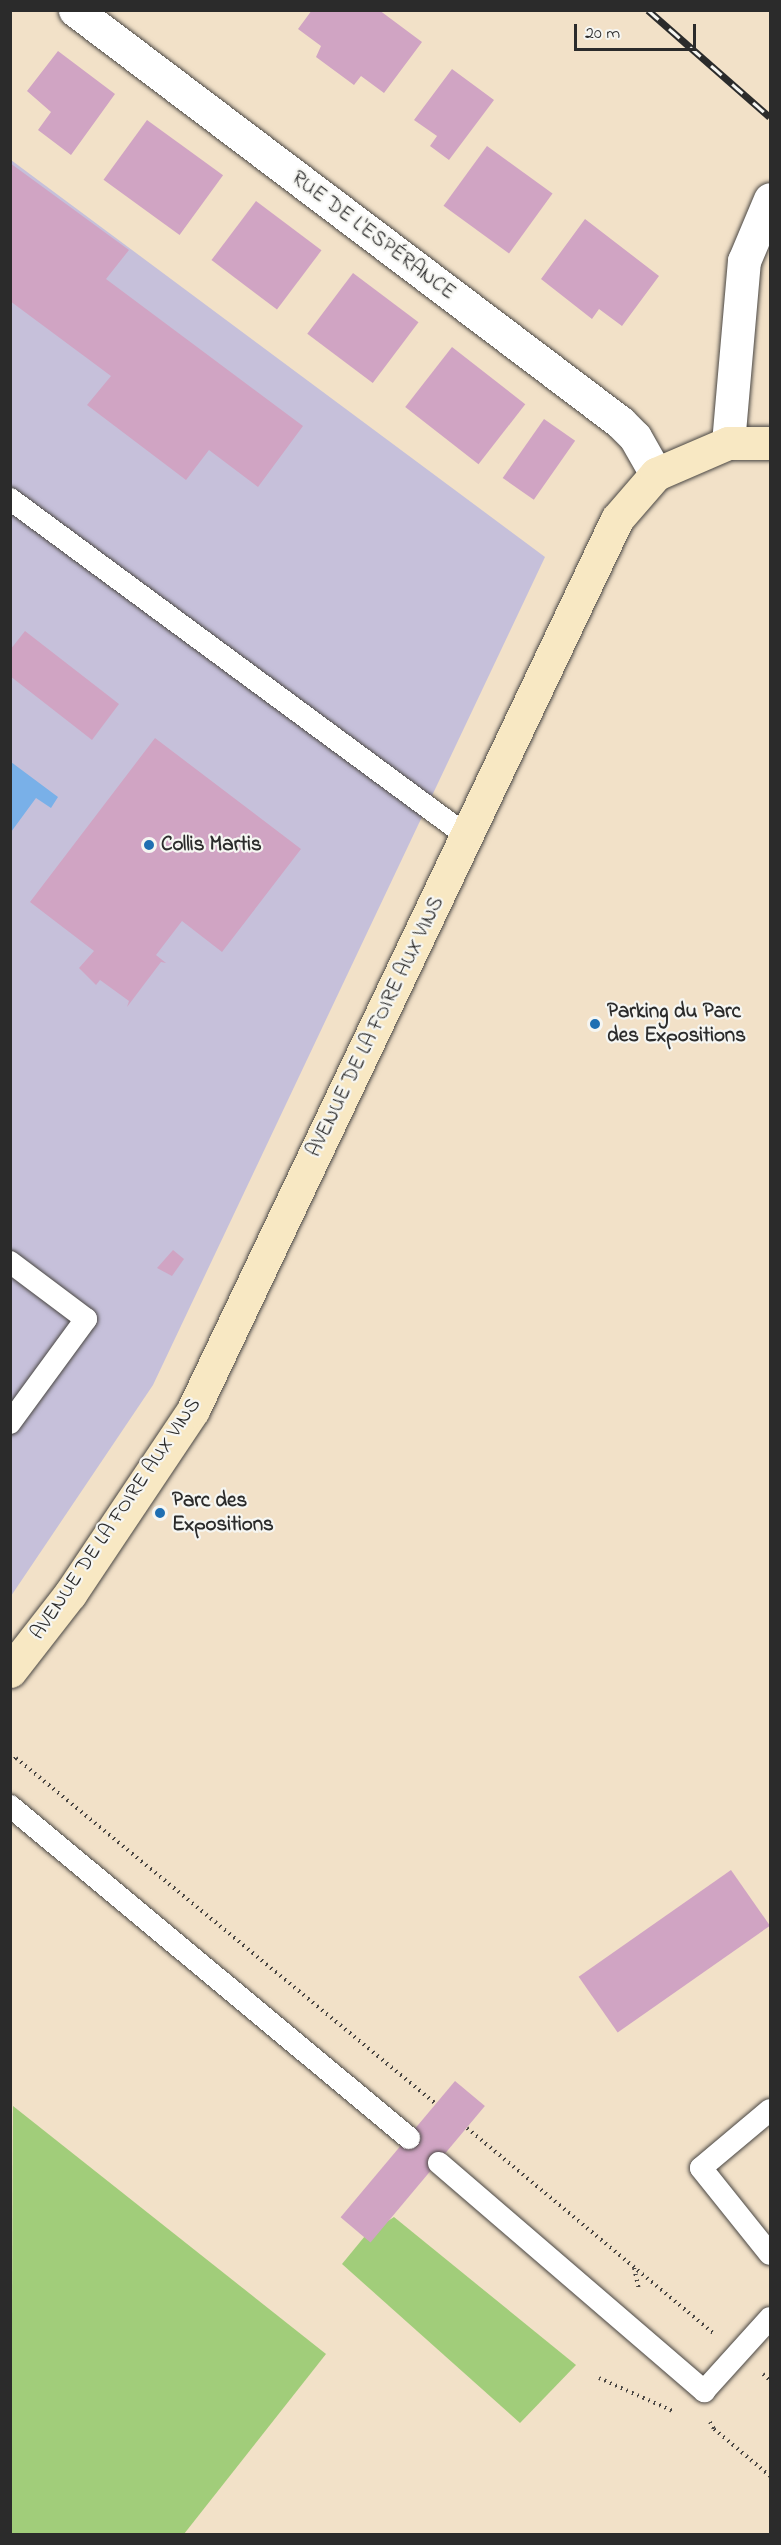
<!DOCTYPE html>
<html>
<head>
<meta charset="utf-8">
<style>
  body { margin:0 }
  #map { position:relative; width:781px; height:2545px; overflow:hidden; background:#f2e1c8; font-family:"Indie Flower",sans-serif }
  div>[style] { position:absolute }
  .industrial>* { inset:0; background:#c6c0da }
  .green>* { inset:0; background:#a1cd7a }
  .water>* { inset:0; background:#79b0e8 }
  .building>* { inset:0; background:#d0a4c3; transform-origin:0 0 }
  .path>* { height:4px; margin-top:-2px; transform-origin:0; background:repeating-linear-gradient(90deg,#494643 0 1.5px,transparent 0 6px) }
  .roads { filter:drop-shadow(0 0 2px #494643) drop-shadow(0 0 2px #494643) }
  .lane>* { height:22px; margin:-11px; padding:0 11px; transform-origin:11px; border-radius:11px; background:#fff }
  .street>* { height:33px; margin:-16.5px; padding:0 16.5px; transform-origin:16.5px; border-radius:16.5px; background:#fff }
  .secondary>* { height:33px; margin:-16.5px; padding:0 16.5px; transform-origin:16.5px; border-radius:16.5px; background:#f8e8c3 }
  .rail>* { height:7px; margin-top:-3.5px; transform-origin:0; background:repeating-linear-gradient(90deg,#f6f6f2 0 14px,#2b2b2b 0 28px); box-sizing:border-box; border-block:2px solid #2b2b2b }
  .dots>* { width:16px; height:16px; translate:-50% -50%; box-sizing:border-box; border:3px solid #f6f6f2; border-radius:50% }
  span { translate:-50% -50%; white-space:nowrap; text-align:center; line-height:1.15; -webkit-text-stroke:4.5px #f6f6f2; paint-order:stroke }
  .street-label { font-size:21px; color:#2b2b2b }
  .poi-label { font-size:21px; color:#2b2b2b; font-weight:700 }
  .left { translate:0 -50%; text-align:left }
  .frame { position:absolute; inset:0; border:12px solid #2b2b2b; pointer-events:none }
  .scale { position:absolute; left:574px; top:24px; width:122px; height:27px; box-sizing:border-box; border:3px solid #2b2b2b; border-top:0; padding-left:8px; font-size:18px; line-height:21px; white-space:nowrap; color:#2b2b2b; -webkit-text-stroke:4px #f6f6f2; paint-order:stroke }
</style>
</head>
<body>
<div id="map">
  <div class="industrial">
    <i style="clip-path:polygon(11px 160px,545px 557px,153px 1385px,11px 1596px)"></i>
  </div>
  <div class="green">
    <i style="clip-path:polygon(13px 2106px,326px 2354px,184px 2534px,11px 2534px)"></i>
    <i style="clip-path:polygon(394px 2217px,576px 2365px,520px 2423px,342px 2264px,365px 2236px)"></i>
  </div>
  <div class="water">
    <i style="clip-path:polygon(11px 762px,58px 797px,51px 808px,36px 798px,11px 832px)"></i>
  </div>
  <div class="building">
    <i style="clip-path:polygon(312px 10px,379px 10px,422px 42px,384px 93px,361px 76px,354px 85px,316px 57px,321px 46px,298px 29px)"></i>
    <i style="clip-path:polygon(58px 51px,115px 94px,71px 155px,38px 130px,51px 112px,27px 91px)"></i>
    <i style="clip-path:polygon(452px 69px,494px 100px,449px 160px,430px 146px,437px 136px,414px 120px)"></i>
    <i style="left:147px;top:120px;width:94px;height:74px;rotate:36deg"></i>
    <i style="left:487px;top:146px;width:81px;height:74px;rotate:36deg"></i>
    <i style="clip-path:polygon(10px 163px,129px 250px,106px 279px,303px 426px,258px 487px,209px 450px,186px 480px,87px 405px,111px 376px,10px 301px)"></i>
    <i style="left:256px;top:201px;width:82px;height:74px;rotate:37deg"></i>
    <i style="clip-path:polygon(585px 219px,659px 276px,622px 326px,599px 309px,592px 319px,541px 279px)"></i>
    <i style="left:353px;top:273px;width:82px;height:76px;rotate:37deg"></i>
    <i style="left:452px;top:347px;width:93px;height:76px;rotate:38deg"></i>
    <i style="left:544px;top:419px;width:38px;height:72px;rotate:35deg"></i>
    <i style="clip-path:polygon(25px 631px,119px 704px,92px 740px,10px 676px,10px 650px)"></i>
    <i style="clip-path:polygon(155px 738px,301px 849px,222px 952px,182px 921px,156px 955px,166px 963px,161px 962px,127px 1007px,129px 1001px,100px 980px,96px 985px,79px 968px,94px 951px,30px 902px)"></i>
    <i style="clip-path:polygon(173px 1250px,184px 1259px,172px 1276px,157px 1268px)"></i>
    <i style="left:731px;top:1870px;width:68px;height:186px;rotate:55deg"></i>
    <i style="left:455px;top:2081px;width:39px;height:178px;rotate:40deg"></i>
  </div>
  <div class="path">
    <i style="left:10px;top:1763px;width:8px;rotate:-40deg"></i>
    <i style="left:16px;top:1758px;width:544px;rotate:39.48deg"></i>
    <i style="left:467px;top:2128px;width:320px;rotate:39.8deg"></i>
    <i style="left:634px;top:2268px;width:23px;rotate:77deg"></i>
    <i style="left:763px;top:2374px;width:9px;rotate:41deg"></i>
    <i style="left:599px;top:2378px;width:83px;rotate:24.1deg"></i>
    <i style="left:710px;top:2422px;width:8px;rotate:60deg"></i>
    <i style="left:714px;top:2429px;width:73px;rotate:40deg"></i>
  </div>
  <div class="roads">
    <div class="lane">
      <i style="left:10px;top:499px;width:568px;rotate:36.41deg"></i>
      <i style="left:10px;top:1262px;width:95px;rotate:36.9deg"></i>
      <i style="left:86px;top:1319px;width:129px;rotate:126.2deg"></i>
      <i style="left:10px;top:1806px;width:519px;rotate:39.76deg"></i>
      <i style="left:770px;top:2110px;width:90px;rotate:140deg"></i>
      <i style="left:701px;top:2168px;width:110px;rotate:51.3deg"></i>
      <i style="left:439px;top:2163px;width:350px;rotate:40.7deg"></i>
      <i style="left:704px;top:2391px;width:98px;rotate:-47.9deg"></i>
    </div>
    <div class="street">
      <i style="left:75px;top:10px;width:683px;rotate:37.09deg"></i>
      <i style="left:620px;top:422px;width:21px;rotate:45deg"></i>
      <i style="left:635px;top:437px;width:43px;rotate:60.4deg"></i>
      <i style="left:728px;top:443px;width:183px;rotate:-85deg"></i>
      <i style="left:744px;top:261px;width:67px;rotate:-67.2deg"></i>
    </div>
    <div class="secondary">
      <i style="left:10px;top:1671px;width:98px;rotate:-52.1deg"></i>
      <i style="left:70px;top:1594px;width:221px;rotate:-56.2deg"></i>
      <i style="left:193px;top:1410px;width:987px;rotate:-64.55deg"></i>
      <i style="left:617px;top:519px;width:60px;rotate:-49.1deg"></i>
      <i style="left:656px;top:474px;width:78px;rotate:-23.3deg"></i>
      <i style="left:728px;top:443px;width:42px"></i>
    </div>
  </div>
  <div class="rail">
    <i style="left:648px;top:10px;width:162px;rotate:41.3deg"></i>
  </div>
  <div class="dots">
    <i style="left:149px;top:845px;background:#1f6fb2"></i>
    <i style="left:595px;top:1024px;background:#1f6fb2"></i>
    <i style="left:160px;top:1513px;background:#1f6fb2"></i>
  </div>
  <div class="street-label">
    <span style="left:373px;top:236px;rotate:37deg">RUE DE L'ESPÉRANCE</span>
    <span style="left:376px;top:1027px;rotate:-64deg">AVENUE DE LA FOIRE AUX VINS</span>
    <span style="left:116px;top:1519px;rotate:-56deg">AVENUE DE LA FOIRE AUX VINS</span>
  </div>
  <div class="poi-label">
    <span class="left" style="left:161px;top:845px">Collis Martis</span>
    <span class="left" style="left:607px;top:1024px">Parking du Parc<br>des Expositions</span>
    <span class="left" style="left:172px;top:1513px">Parc des<br>Expositions</span>
  </div>
  <div class="frame"></div>
  <div class="scale">20 m</div>
</div>
</body>
</html>
